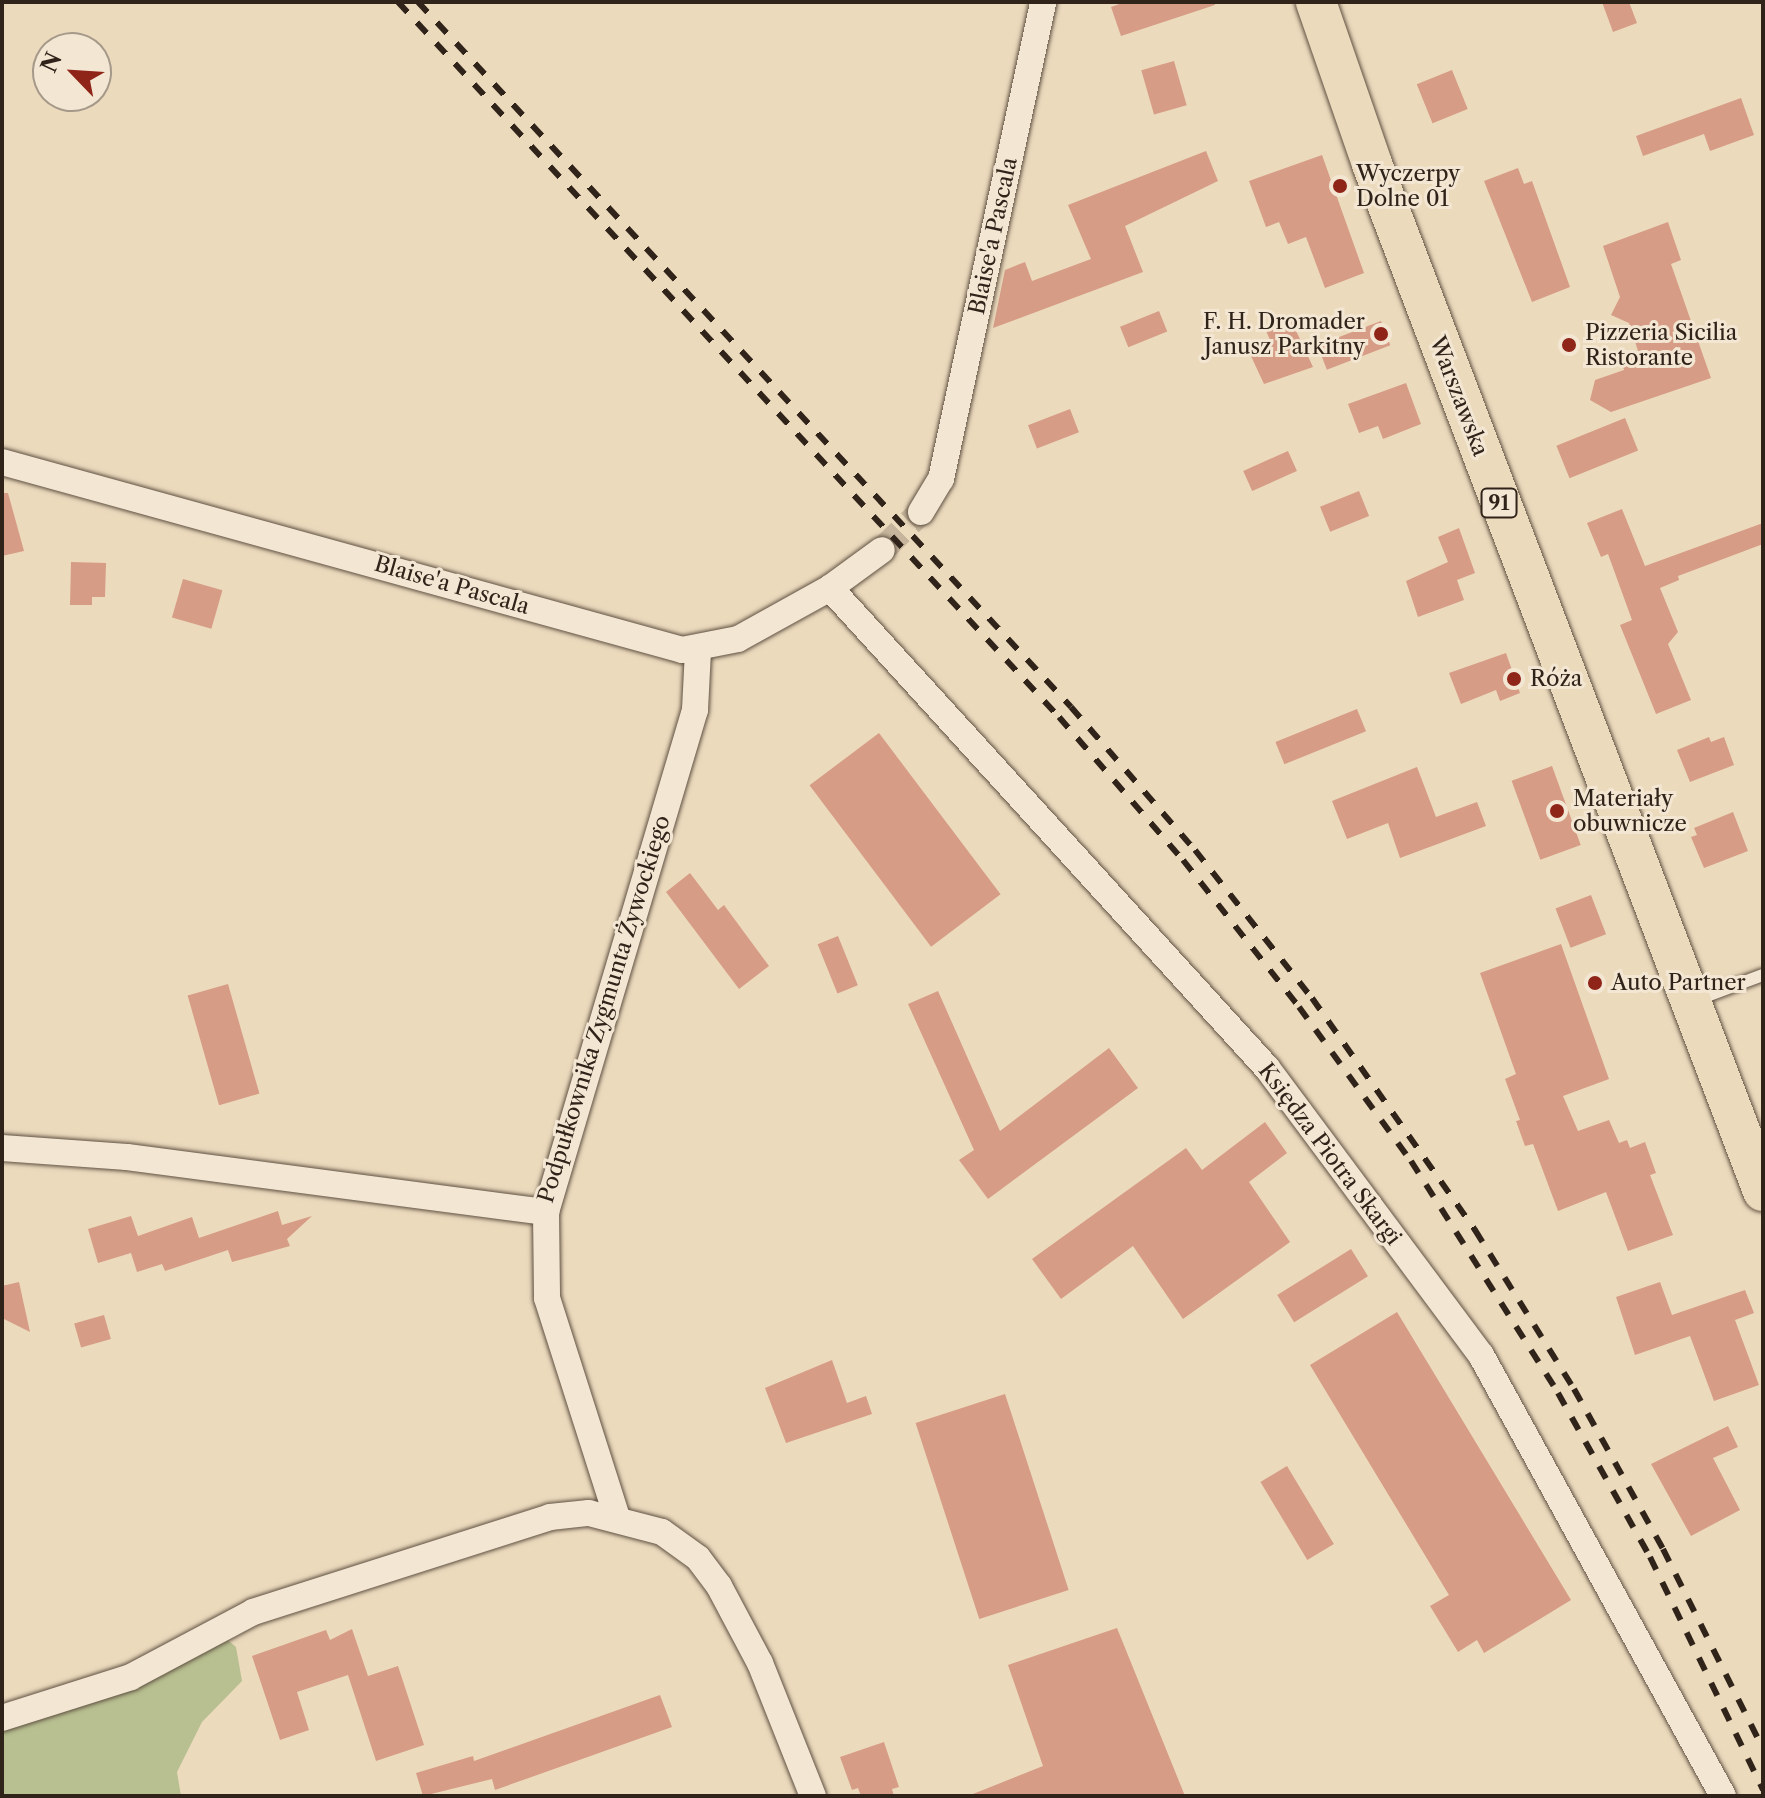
<!DOCTYPE html>
<html>
<head>
<meta charset="utf-8">
<style>
  body { margin:0 }
  #map { position:relative; width:1765px; height:1798px; overflow:hidden; background:#ecdabd; font-family:"Libre Caslon Text",serif }
  div>[style] { position:absolute }
  .green>* { inset:0; background:#b8bf90 }
  .building>* { inset:0; background:#d69c85; transform-origin:0 0 }
  .minor-tunnel>* { height:26px; margin-top:-13px; transform-origin:0; background:repeating-linear-gradient(90deg,#c6b59c 0 26px,transparent 0 39px) }
  .roads { filter:drop-shadow(0 0 2px #5f5142) drop-shadow(0 0 2px #5f5142) }
  .service>* { height:12px; margin:-6px; padding:0 6px; transform-origin:6px; border-radius:6px; background:#f3e7d4 }
  .minor>* { height:26px; margin:-13px; padding:0 13px; transform-origin:13px; border-radius:13px; background:#f3e7d4 }
  .primary>* { height:40px; margin:-20px; padding:0 20px; transform-origin:20px; border-radius:20px; background:#ecdabd }
  .rail>* { height:6px; margin-top:-3px; transform-origin:0; background:repeating-linear-gradient(90deg,#302319 0 14px,transparent 0 28px) }
  .dots>* { width:22px; height:22px; translate:-50% -50%; box-sizing:border-box; border:4px solid #f3e7d4; border-radius:50% }
  span { translate:-50% -50%; white-space:nowrap; text-align:center; line-height:1.15; -webkit-text-stroke:6px #f3e7d4; paint-order:stroke }
  .shield-label span { padding:2px 6px; background:#f3e7d4; border:2px solid; border-radius:6px; -webkit-text-stroke-width:0 }
  .shield-label { font-size:20px; color:#302319; font-weight:700 }
  .poi-label { font-size:22px; color:#302319 }
  .left { translate:0 -50%; text-align:left }
  .right { translate:-100% -50%; text-align:right }
  .street-label { font-size:22px; color:#302319 }
  .frame { position:absolute; inset:0; border:4px solid #302319; pointer-events:none }
  .north { position:absolute; left:32px; top:32px; width:80px; height:80px; box-sizing:border-box; background:#f3e7d4; border:2px solid #a59989; border-radius:50%; rotate:295deg; font-size:22px; font-weight:700; line-height:32px; text-align:center; color:#302319 }
  .north::after { content:''; display:block; margin:auto; width:28px; height:36px; background:#8f2418; clip-path:polygon(50% 0,100% 100%,50% 72%,0 100%) }
</style>
</head>
<body>
<div id="map">
  <div class="green">
    <i style="clip-path:polygon(217px 1631px,236px 1647px,242px 1681px,202px 1722px,177px 1772px,181px 1796px,2px 1796px,2px 1718px)"></i>
  </div>
  <div class="building">
    <i style="clip-path:polygon(1125px 2px,1214px 2px,1215px 5px,1121px 36px,1111px 7px)"></i>
    <i style="clip-path:polygon(1602px 2px,1629px 2px,1637px 23px,1613px 32px)"></i>
    <i style="left:1174px;top:61px;width:46px;height:34px;rotate:74deg"></i>
    <i style="left:1452px;top:70px;width:42px;height:38px;rotate:68deg"></i>
    <i style="clip-path:polygon(1741px 98px,1754px 135px,1710px 151px,1704px 134px,1643px 156px,1636px 136px)"></i>
    <i style="clip-path:polygon(1206px 151px,1218px 181px,1125px 226px,1143px 272px,993px 328px,1005px 270px,1025px 262px,1032px 281px,1091px 259px,1068px 205px)"></i>
    <i style="clip-path:polygon(1322px 155px,1364px 273px,1325px 288px,1306px 237px,1288px 244px,1279px 222px,1266px 227px,1249px 181px)"></i>
    <i style="clip-path:polygon(1518px 168px,1524px 184px,1532px 181px,1570px 287px,1532px 302px,1484px 181px)"></i>
    <i style="clip-path:polygon(1668px 222px,1681px 260px,1671px 264px,1711px 378px,1611px 412px,1590px 400px,1595px 380px,1624px 370px,1621px 360px,1639px 354px,1629px 323px,1611px 315px,1620px 297px,1603px 246px)"></i>
    <i style="left:1159px;top:311px;width:22px;height:42px;rotate:68deg"></i>
    <i style="clip-path:polygon(1291px 320px,1313px 367px,1264px 384px,1250px 354px,1272px 344px,1266px 331px)"></i>
    <i style="left:1381px;top:321px;width:26px;height:68px;rotate:69deg"></i>
    <i style="clip-path:polygon(1406px 383px,1421px 424px,1383px 439px,1378px 426px,1359px 433px,1348px 404px)"></i>
    <i style="left:1070px;top:409px;width:25px;height:45px;rotate:69deg"></i>
    <i style="left:1625px;top:418px;width:35px;height:74px;rotate:68deg"></i>
    <i style="left:1288px;top:451px;width:22px;height:49px;rotate:66deg"></i>
    <i style="left:1359px;top:491px;width:27px;height:42px;rotate:68deg"></i>
    <i style="clip-path:polygon(2px 493px,8px 493px,24px 551px,2px 556px)"></i>
    <i style="clip-path:polygon(1622px 509px,1645px 566px,1763px 523px,1763px 544px,1678px 576px,1679px 580px,1660px 588px,1678px 632px,1668px 644px,1691px 700px,1656px 714px,1620px 625px,1632px 620px,1608px 554px,1601px 557px,1587px 523px)"></i>
    <i style="clip-path:polygon(1459px 528px,1475px 573px,1457px 580px,1464px 600px,1418px 617px,1406px 581px,1448px 562px,1438px 537px)"></i>
    <i style="clip-path:polygon(71px 562px,106px 563px,105px 597px,92px 597px,92px 605px,70px 605px)"></i>
    <i style="left:183px;top:579px;width:41px;height:40px;rotate:16deg"></i>
    <i style="clip-path:polygon(1506px 653px,1520px 693px,1500px 701px,1496px 690px,1461px 704px,1449px 673px)"></i>
    <i style="left:1357px;top:709px;width:24px;height:88px;rotate:68deg"></i>
    <i style="left:879px;top:733px;width:202px;height:87px;rotate:53deg"></i>
    <i style="clip-path:polygon(1709px 737px,1711px 742px,1724px 737px,1734px 765px,1690px 782px,1677px 750px)"></i>
    <i style="left:1552px;top:766px;width:84px;height:43px;rotate:70deg"></i>
    <i style="clip-path:polygon(1417px 767px,1436px 817px,1477px 802px,1486px 826px,1400px 858px,1388px 823px,1347px 839px,1332px 801px)"></i>
    <i style="clip-path:polygon(1733px 812px,1748px 851px,1704px 868px,1691px 837px,1697px 835px,1694px 828px)"></i>
    <i style="clip-path:polygon(690px 873px,718px 910px,724px 905px,769px 966px,739px 989px,666px 892px)"></i>
    <i style="left:1591px;top:895px;width:42px;height:38px;rotate:69deg"></i>
    <i style="left:838px;top:936px;width:53px;height:22px;rotate:68deg"></i>
    <i style="clip-path:polygon(1561px 944px,1609px 1079px,1563px 1096px,1578px 1131px,1609px 1120px,1619px 1143px,1627px 1140px,1630px 1148px,1645px 1142px,1656px 1173px,1650px 1175px,1673px 1235px,1628px 1251px,1606px 1192px,1558px 1211px,1533px 1144px,1525px 1146px,1516px 1121px,1520px 1120px,1505px 1079px,1516px 1074px,1480px 973px)"></i>
    <i style="left:228px;top:984px;width:114px;height:42px;rotate:74deg"></i>
    <i style="clip-path:polygon(938px 991px,1000px 1131px,1109px 1048px,1138px 1088px,988px 1199px,959px 1160px,974px 1150px,908px 1004px)"></i>
    <i style="clip-path:polygon(1265px 1122px,1287px 1153px,1249px 1182px,1290px 1242px,1183px 1319px,1133px 1246px,1061px 1299px,1032px 1259px,1186px 1148px,1202px 1170px)"></i>
    <i style="clip-path:polygon(278px 1211px,282px 1225px,312px 1216px,287px 1239px,290px 1246px,232px 1262px,228px 1250px,165px 1271px,162px 1264px,137px 1272px,131px 1253px,98px 1263px,88px 1229px,131px 1216px,138px 1236px,192px 1217px,199px 1238px)"></i>
    <i style="left:1351px;top:1249px;width:32px;height:87px;rotate:58deg"></i>
    <i style="clip-path:polygon(19px 1282px,30px 1332px,2px 1318px,2px 1286px)"></i>
    <i style="clip-path:polygon(1660px 1282px,1672px 1315px,1745px 1290px,1754px 1313px,1735px 1320px,1759px 1385px,1714px 1401px,1690px 1336px,1635px 1355px,1616px 1297px)"></i>
    <i style="clip-path:polygon(1397px 1312px,1571px 1600px,1484px 1653px,1477px 1640px,1458px 1652px,1430px 1606px,1449px 1595px,1310px 1365px)"></i>
    <i style="left:104px;top:1315px;width:25px;height:31px;rotate:74deg"></i>
    <i style="clip-path:polygon(832px 1360px,847px 1403px,866px 1396px,872px 1414px,786px 1443px,765px 1388px)"></i>
    <i style="left:1005px;top:1394px;width:206px;height:94px;rotate:72deg"></i>
    <i style="clip-path:polygon(1728px 1426px,1738px 1447px,1713px 1458px,1740px 1510px,1691px 1536px,1651px 1464px)"></i>
    <i style="left:1287px;top:1466px;width:91px;height:31px;rotate:59deg"></i>
    <i style="clip-path:polygon(1117px 1628px,1185px 1796px,968px 1796px,1043px 1766px,1008px 1665px)"></i>
    <i style="clip-path:polygon(352px 1629px,368px 1676px,398px 1666px,424px 1745px,376px 1761px,348px 1675px,297px 1692px,309px 1730px,280px 1740px,252px 1656px,326px 1630px,330px 1640px)"></i>
    <i style="clip-path:polygon(660px 1695px,672px 1727px,495px 1790px,492px 1779px,423px 1796px,416px 1773px,473px 1756px,474px 1761px)"></i>
    <i style="clip-path:polygon(884px 1742px,899px 1787px,892px 1789px,894px 1796px,861px 1796px,858px 1788px,852px 1790px,840px 1757px)"></i>
  </div>
  <div class="minor-tunnel">
    <i style="left:882px;top:550px;width:54px;rotate:-44.3deg"></i>
  </div>
  <div class="roads">
    <div class="service">
      <i style="left:1696px;top:1000px;width:72px;rotate:-20.5deg"></i>
    </div>
    <div class="minor">
      <i style="left:2px;top:462px;width:706px;rotate:15.45deg"></i>
      <i style="left:682px;top:650px;width:57px;rotate:-11.1deg"></i>
      <i style="left:738px;top:639px;width:105px;rotate:-29deg"></i>
      <i style="left:830px;top:588px;width:64px;rotate:-36.2deg"></i>
      <i style="left:921px;top:512px;width:39px;rotate:-59deg"></i>
      <i style="left:941px;top:479px;width:488px;rotate:-77.9deg"></i>
      <i style="left:830px;top:588px;width:649px;rotate:47.68deg"></i>
      <i style="left:1267px;top:1068px;width:358px;rotate:53.3deg"></i>
      <i style="left:1481px;top:1355px;width:503px;rotate:61.24deg"></i>
      <i style="left:2px;top:1148px;width:125px;rotate:4.1deg"></i>
      <i style="left:127px;top:1157px;width:423px;rotate:7.5deg"></i>
      <i style="left:546px;top:1212px;width:524px;rotate:-73.47deg"></i>
      <i style="left:695px;top:710px;width:60px;rotate:-87.1deg"></i>
      <i style="left:546px;top:1212px;width:86px;rotate:89.3deg"></i>
      <i style="left:547px;top:1298px;width:230px;rotate:72.3deg"></i>
      <i style="left:2px;top:1718px;width:135px;rotate:-17.6deg"></i>
      <i style="left:131px;top:1677px;width:138px;rotate:-28deg"></i>
      <i style="left:253px;top:1612px;width:312px;rotate:-17.7deg"></i>
      <i style="left:550px;top:1517px;width:39px;rotate:-6deg"></i>
      <i style="left:589px;top:1513px;width:75px;rotate:14.6deg"></i>
      <i style="left:662px;top:1532px;width:44px;rotate:35.8deg"></i>
      <i style="left:698px;top:1558px;width:35px;rotate:53deg"></i>
      <i style="left:719px;top:1586px;width:87px;rotate:62deg"></i>
      <i style="left:760px;top:1663px;width:143px;rotate:68.3deg"></i>
    </div>
    <div class="primary">
      <i style="left:1316px;top:2px;width:171px;rotate:70.9deg"></i>
      <i style="left:1372px;top:164px;width:1099px;rotate:69.16deg"></i>
    </div>
  </div>
  <div class="rail">
    <i style="left:398px;top:2px;width:974px;rotate:47.25deg"></i>
    <i style="left:1059px;top:717px;width:189px;rotate:49.1deg"></i>
    <i style="left:1183px;top:860px;width:187px;rotate:51.7deg"></i>
    <i style="left:1299px;top:1007px;width:190px;rotate:54deg"></i>
    <i style="left:1411px;top:1161px;width:275px;rotate:57.6deg"></i>
    <i style="left:1558px;top:1393px;width:188px;rotate:60.7deg"></i>
    <i style="left:1650px;top:1557px;width:259px;rotate:64.1deg"></i>
    <i style="left:418px;top:2px;width:961px;rotate:47.19deg"></i>
    <i style="left:1071px;top:707px;width:189px;rotate:49.1deg"></i>
    <i style="left:1195px;top:850px;width:189px;rotate:51.7deg"></i>
    <i style="left:1312px;top:998px;width:284px;rotate:54.9deg"></i>
    <i style="left:1475px;top:1230px;width:187px;rotate:58.1deg"></i>
    <i style="left:1574px;top:1389px;width:183px;rotate:60.9deg"></i>
    <i style="left:1663px;top:1549px;width:224px;rotate:63.4deg"></i>
  </div>
  <div class="dots">
    <i style="left:1340px;top:186px;background:#8f2418"></i>
    <i style="left:1381px;top:334px;background:#8f2418"></i>
    <i style="left:1569px;top:345px;background:#8f2418"></i>
    <i style="left:1514px;top:679px;background:#8f2418"></i>
    <i style="left:1557px;top:811px;background:#8f2418"></i>
    <i style="left:1595px;top:983px;background:#8f2418"></i>
  </div>
  <div class="shield-label">
    <span style="left:1499px;top:503px">91</span>
  </div>
  <div class="poi-label">
    <span class="left" style="left:1356px;top:186px">Wyczerpy<br>Dolne 01</span>
    <span class="right" style="left:1365px;top:334px">F. H. Dromader<br>Janusz Parkitny</span>
    <span class="left" style="left:1585px;top:345px">Pizzeria Sicilia<br>Ristorante</span>
    <span class="left" style="left:1530px;top:679px">Róża</span>
    <span class="left" style="left:1573px;top:811px">Materiały<br>obuwnicze</span>
    <span class="left" style="left:1611px;top:983px">Auto Partner</span>
  </div>
  <div class="street-label">
    <span style="left:993px;top:236px;rotate:-78deg">Blaise'a Pascala</span>
    <span style="left:1459px;top:396px;rotate:69deg">Warszawska</span>
    <span style="left:452px;top:585px;rotate:16deg">Blaise'a Pascala</span>
    <span style="left:604px;top:1009px;rotate:-73deg">Podpułkownika Zygmunta Żywockiego</span>
    <span style="left:1330px;top:1154px;rotate:53deg">Księdza Piotra Skargi</span>
  </div>
  <div class="frame"></div>
  <div class="north">N</div>
</div>
</body>
</html>
